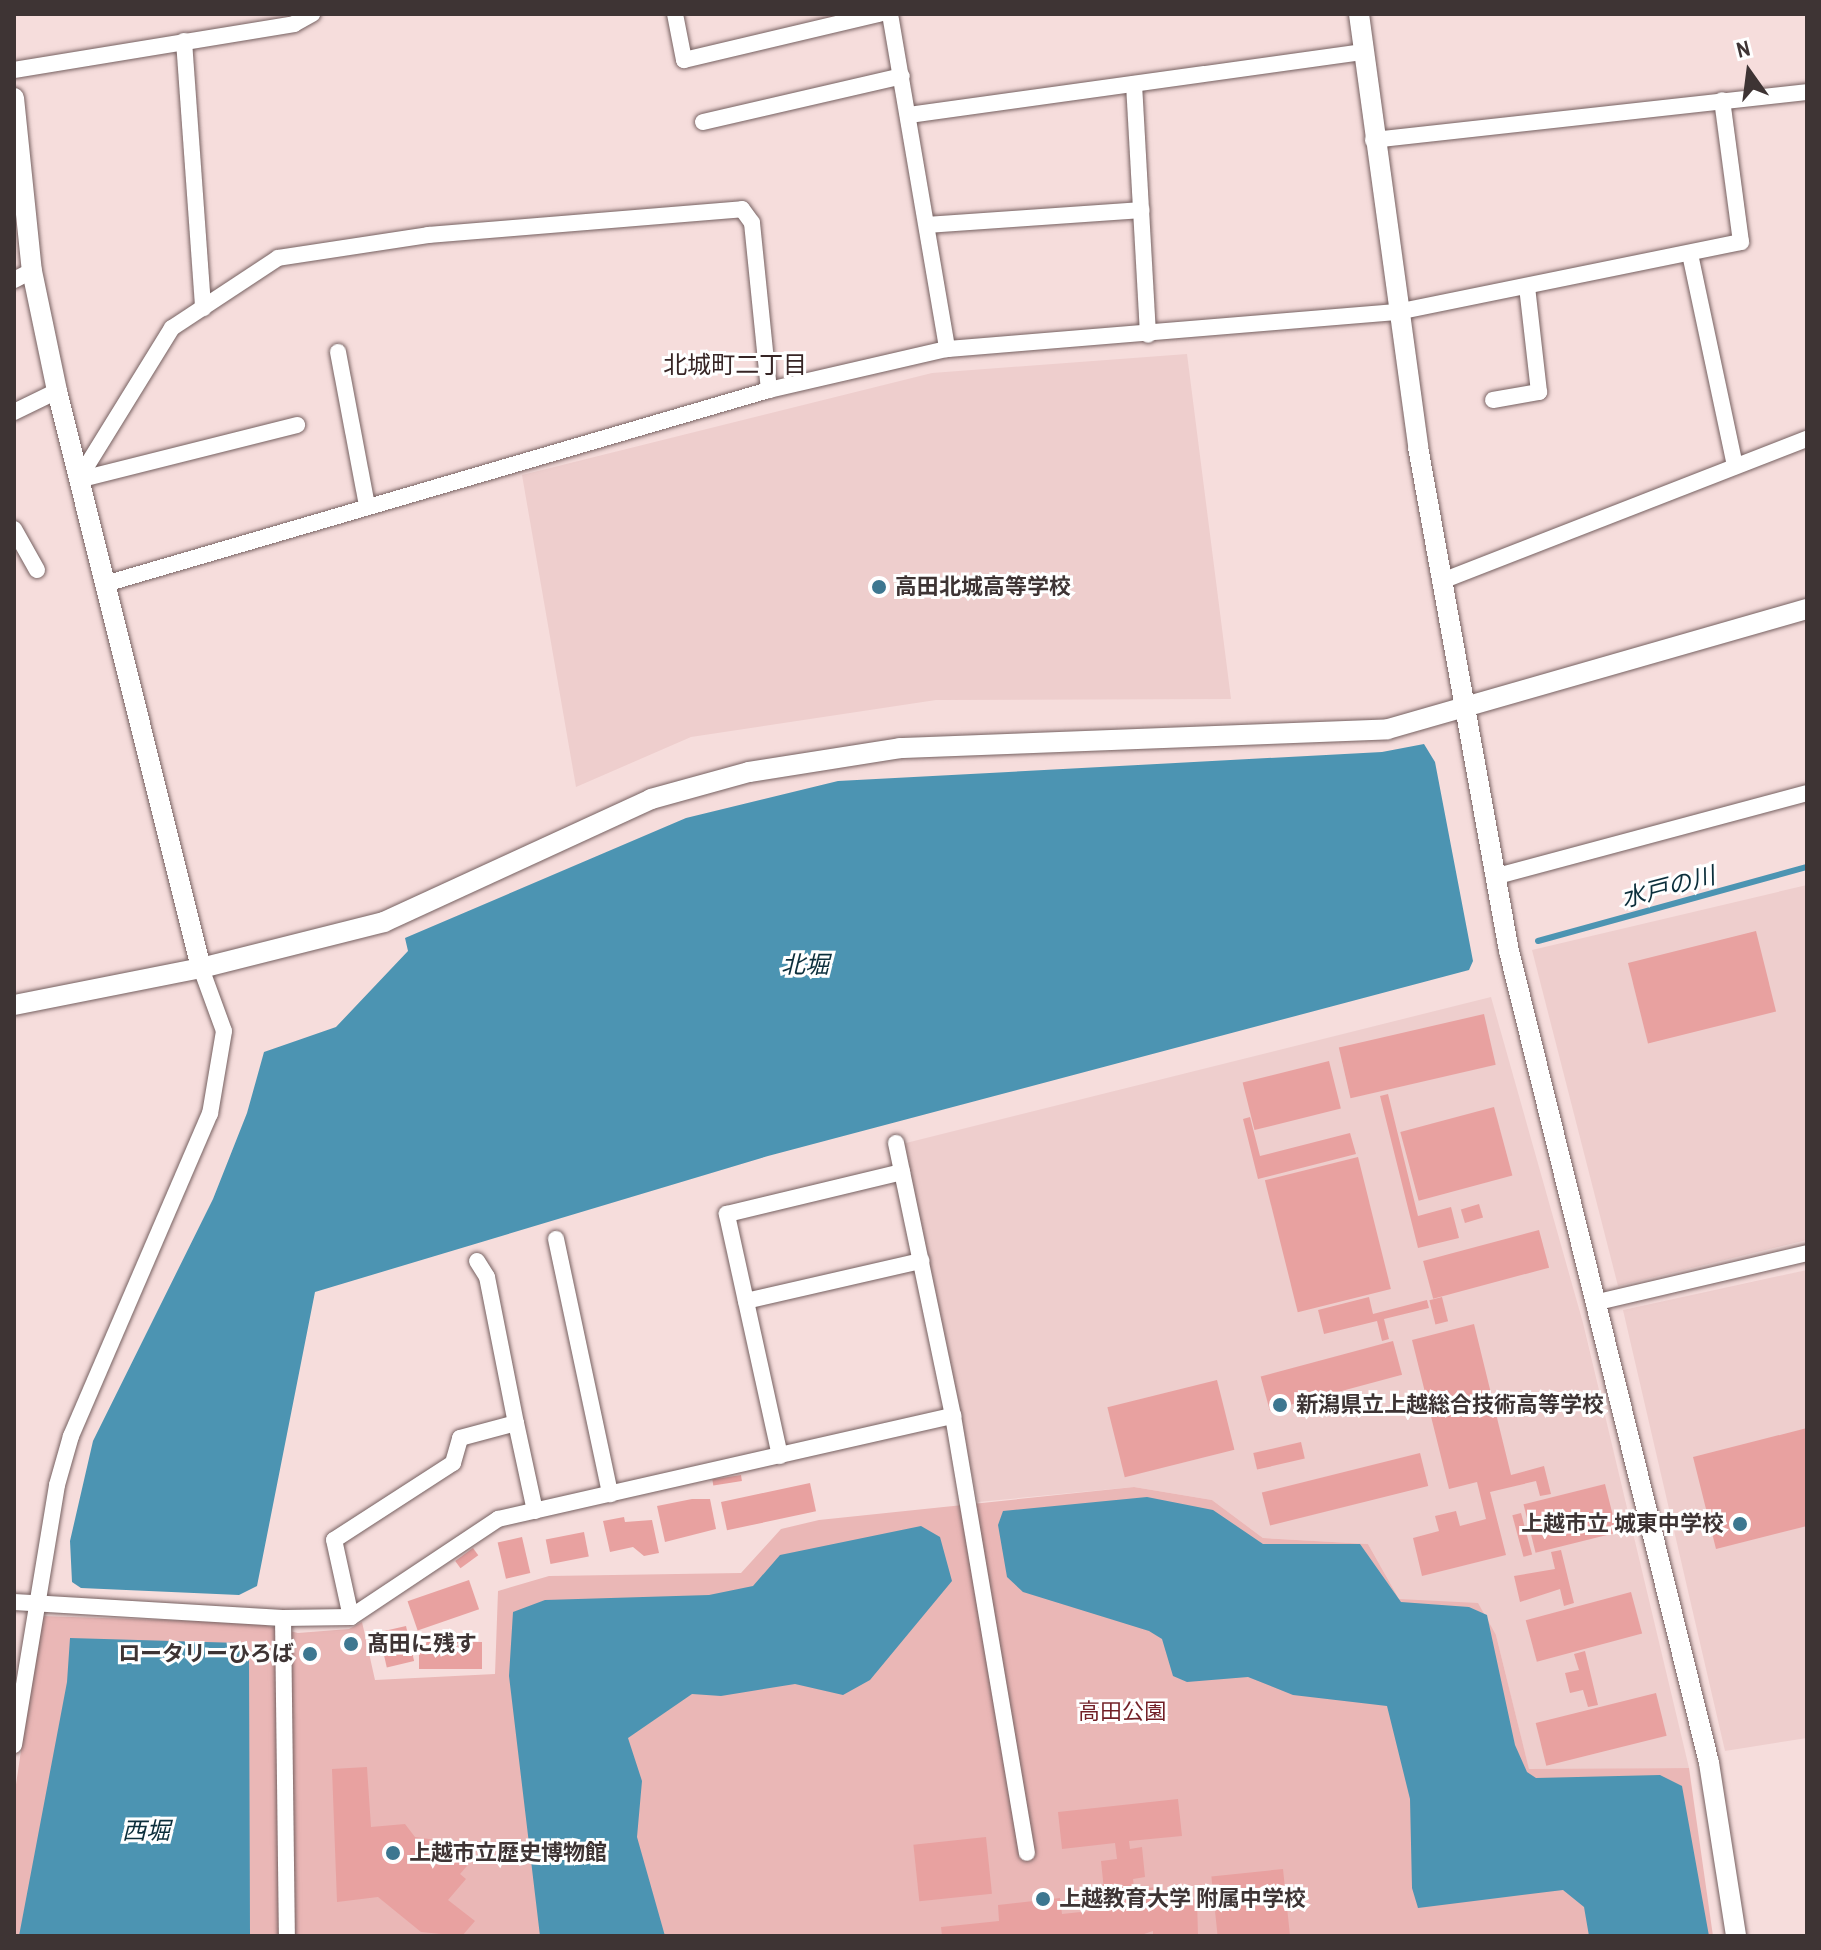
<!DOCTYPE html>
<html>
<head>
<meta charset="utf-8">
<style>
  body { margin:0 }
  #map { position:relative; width:1821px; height:1950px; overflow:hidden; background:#f6dddc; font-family:"Archivo Narrow","Noto Sans JP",sans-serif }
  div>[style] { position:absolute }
  .built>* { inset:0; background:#eececd }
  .green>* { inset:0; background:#eab7b6 }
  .water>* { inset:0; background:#4c94b2 }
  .stream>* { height:6px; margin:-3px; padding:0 3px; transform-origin:3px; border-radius:3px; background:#4c94b2 }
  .building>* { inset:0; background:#e8a1a0; transform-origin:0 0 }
  .roads { filter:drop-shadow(0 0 2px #766161) drop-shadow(0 0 2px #766161) }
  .minor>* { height:16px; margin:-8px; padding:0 8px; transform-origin:8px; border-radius:8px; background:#fff }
  .tertiary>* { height:20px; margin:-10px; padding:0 10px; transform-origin:10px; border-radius:10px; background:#fff }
  .dots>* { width:22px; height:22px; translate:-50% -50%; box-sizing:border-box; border:4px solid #fff; border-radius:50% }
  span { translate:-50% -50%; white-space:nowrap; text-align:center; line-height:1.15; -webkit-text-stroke:6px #fff; paint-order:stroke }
  .poi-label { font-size:22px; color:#3e3434; font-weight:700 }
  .left { translate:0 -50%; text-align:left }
  .right { translate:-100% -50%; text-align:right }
  .park-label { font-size:22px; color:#711f26 }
  .neighbourhood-label { font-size:24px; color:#372525 }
  .water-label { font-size:24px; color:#0b2e3b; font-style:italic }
  .frame { position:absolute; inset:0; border:16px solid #3e3434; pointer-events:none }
  .north { position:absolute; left:1709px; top:32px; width:80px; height:80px; -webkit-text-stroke:6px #fff; paint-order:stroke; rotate:346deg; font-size:22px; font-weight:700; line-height:32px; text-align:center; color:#3e3434 }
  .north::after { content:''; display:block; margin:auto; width:28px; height:36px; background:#3e3434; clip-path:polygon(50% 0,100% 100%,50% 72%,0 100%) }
</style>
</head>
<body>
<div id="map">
  <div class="built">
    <i style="clip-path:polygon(1187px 354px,1231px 699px,936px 700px,691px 737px,576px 787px,522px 475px,932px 373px)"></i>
    <i style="clip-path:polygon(1807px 885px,1807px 1240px,1618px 1286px,1532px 950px)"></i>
    <i style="clip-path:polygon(1491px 997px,1583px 1323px,1689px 1768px,1529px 1770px,1496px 1635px,1399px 1599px,1368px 1544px,1263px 1538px,1212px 1500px,1134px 1487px,978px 1502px,902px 1144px)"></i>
    <i style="clip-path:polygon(1807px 1270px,1807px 1738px,1725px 1751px,1623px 1310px)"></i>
  </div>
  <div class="green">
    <i style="clip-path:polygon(1134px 1487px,1212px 1500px,1263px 1538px,1368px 1544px,1399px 1599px,1478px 1603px,1496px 1635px,1529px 1769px,1689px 1768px,1713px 1936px,14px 1936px,14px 1798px,41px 1616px,256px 1623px,298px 1633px,349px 1629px,362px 1622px,375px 1680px,495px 1674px,498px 1591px,549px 1576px,741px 1573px,781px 1529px,819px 1520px)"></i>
  </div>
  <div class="water">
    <i style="clip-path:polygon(1424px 744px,1435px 762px,1473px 961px,1469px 970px,768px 1156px,315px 1292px,257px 1586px,239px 1595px,81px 1588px,72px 1582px,70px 1541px,93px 1441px,213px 1199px,247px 1113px,264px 1052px,336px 1027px,408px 951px,405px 938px,686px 818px,838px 781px,1382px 752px)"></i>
    <i style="clip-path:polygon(1147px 1497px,1213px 1510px,1263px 1544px,1360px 1544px,1401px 1602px,1469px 1607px,1487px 1615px,1515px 1745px,1527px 1772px,1536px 1778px,1660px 1775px,1682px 1786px,1709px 1936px,1589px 1936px,1584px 1907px,1563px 1890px,1418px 1908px,1412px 1888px,1410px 1799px,1387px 1706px,1293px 1695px,1248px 1677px,1187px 1682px,1173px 1676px,1162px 1639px,1149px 1631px,1023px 1592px,1007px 1577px,998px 1525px,1003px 1511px)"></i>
    <i style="clip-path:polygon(921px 1526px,940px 1537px,952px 1581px,870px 1680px,843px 1695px,795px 1684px,721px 1696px,692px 1694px,628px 1738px,642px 1781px,637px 1837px,665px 1936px,540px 1936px,509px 1676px,513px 1612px,545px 1600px,709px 1595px,753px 1586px,780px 1555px)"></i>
    <i style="clip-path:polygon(70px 1638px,240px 1643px,249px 1655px,250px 1936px,19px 1936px,67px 1682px)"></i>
  </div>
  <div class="stream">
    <i style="left:1538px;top:941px;width:279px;rotate:-15.4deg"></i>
  </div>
  <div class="building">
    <i style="left:1756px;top:931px;width:83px;height:132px;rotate:76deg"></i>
    <i style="left:1484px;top:1014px;width:52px;height:149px;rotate:77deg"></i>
    <i style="left:1329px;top:1061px;width:49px;height:89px;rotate:76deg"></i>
    <i style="clip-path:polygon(1388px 1094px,1418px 1216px,1451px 1207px,1459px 1238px,1418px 1248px,1380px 1096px)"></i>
    <i style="left:1494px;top:1107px;width:71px;height:97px;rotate:75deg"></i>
    <i style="clip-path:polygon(1250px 1117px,1260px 1156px,1350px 1133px,1356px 1154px,1258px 1179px,1243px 1119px)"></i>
    <i style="left:1358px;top:1157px;width:136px;height:96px;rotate:76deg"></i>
    <i style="left:1479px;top:1204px;width:14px;height:19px;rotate:73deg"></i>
    <i style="left:1539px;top:1230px;width:39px;height:120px;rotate:75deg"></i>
    <i style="clip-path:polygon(1369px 1297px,1373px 1314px,1427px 1300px,1429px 1308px,1384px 1319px,1389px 1339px,1382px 1341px,1377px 1321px,1324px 1334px,1318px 1310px)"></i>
    <i style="left:1442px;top:1297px;width:25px;height:13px;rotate:76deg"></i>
    <i style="clip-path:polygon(1474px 1324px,1511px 1475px,1544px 1466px,1551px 1494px,1540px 1496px,1536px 1481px,1490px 1492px,1506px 1555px,1422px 1576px,1413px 1538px,1439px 1531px,1435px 1516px,1456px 1511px,1460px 1526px,1486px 1519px,1477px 1482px,1449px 1489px,1412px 1340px)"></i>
    <i style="left:1393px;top:1341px;width:35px;height:137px;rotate:75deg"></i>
    <i style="left:1217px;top:1380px;width:72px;height:113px;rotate:76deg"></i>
    <i style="clip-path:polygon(1807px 1428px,1807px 1526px,1716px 1549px,1693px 1457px)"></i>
    <i style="left:1301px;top:1442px;width:17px;height:49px;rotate:77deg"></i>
    <i style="left:1420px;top:1453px;width:34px;height:163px;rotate:76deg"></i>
    <i style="left:741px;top:1475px;width:6px;height:29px;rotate:81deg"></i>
    <i style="left:810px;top:1483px;width:29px;height:91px;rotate:78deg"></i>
    <i style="left:1605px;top:1484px;width:50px;height:84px;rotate:76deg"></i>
    <i style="clip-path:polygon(692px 1499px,710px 1499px,716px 1529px,665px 1542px,657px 1506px)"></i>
    <i style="left:1521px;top:1513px;width:43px;height:9px;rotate:75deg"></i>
    <i style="clip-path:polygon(624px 1517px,625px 1522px,652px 1520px,659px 1553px,644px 1556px,633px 1547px,610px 1552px,603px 1521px)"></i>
    <i style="left:584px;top:1532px;width:25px;height:39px;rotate:79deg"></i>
    <i style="left:522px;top:1537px;width:37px;height:25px;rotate:77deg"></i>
    <i style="left:473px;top:1548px;width:9px;height:22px;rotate:54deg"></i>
    <i style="clip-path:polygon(1561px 1550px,1574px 1603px,1564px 1606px,1560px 1589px,1520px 1602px,1514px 1576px,1555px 1569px,1551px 1552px)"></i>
    <i style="left:469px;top:1580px;width:31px;height:65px;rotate:71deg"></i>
    <i style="left:1631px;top:1592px;width:43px;height:109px;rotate:75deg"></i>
    <i style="left:406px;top:1626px;width:36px;height:28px;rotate:77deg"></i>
    <i style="left:482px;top:1642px;width:27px;height:63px;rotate:90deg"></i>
    <i style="clip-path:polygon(1585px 1651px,1598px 1705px,1588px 1707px,1583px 1690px,1570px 1693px,1565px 1673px,1579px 1670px,1574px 1654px)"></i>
    <i style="left:1656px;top:1693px;width:44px;height:124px;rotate:76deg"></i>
    <i style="clip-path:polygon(367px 1767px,371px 1827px,405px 1824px,415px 1837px,436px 1840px,467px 1866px,460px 1874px,466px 1879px,448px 1900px,475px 1921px,462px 1936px,421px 1932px,378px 1897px,337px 1902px,332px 1769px)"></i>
    <i style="clip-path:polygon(1178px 1799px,1182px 1836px,1129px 1841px,1130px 1849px,1142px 1847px,1145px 1877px,1133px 1879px,1136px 1904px,1122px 1905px,1120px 1888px,1104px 1890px,1101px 1861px,1117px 1859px,1115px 1843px,1062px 1849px,1058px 1812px)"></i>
    <i style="left:986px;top:1837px;width:57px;height:73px;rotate:84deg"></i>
    <i style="left:1283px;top:1869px;width:67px;height:72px;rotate:84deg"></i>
    <i style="clip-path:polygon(1157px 1887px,1159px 1903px,1197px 1899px,1198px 1936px,1153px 1936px,1153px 1931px,1138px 1936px,942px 1936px,941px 1927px,999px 1921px,998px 1905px,1060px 1898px,1062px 1914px,1138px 1906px,1137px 1889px)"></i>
  </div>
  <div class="roads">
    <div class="minor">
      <i style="left:675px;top:14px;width:47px;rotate:78.9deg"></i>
      <i style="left:684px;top:60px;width:200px;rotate:-13.3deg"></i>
      <i style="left:890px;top:14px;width:340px;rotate:80.3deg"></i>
      <i style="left:184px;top:41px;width:268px;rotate:85.9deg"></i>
      <i style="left:14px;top:70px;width:284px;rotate:-9.3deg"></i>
      <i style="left:294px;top:24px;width:21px;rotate:-29deg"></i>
      <i style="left:1134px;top:84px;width:251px;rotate:86.8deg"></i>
      <i style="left:909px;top:115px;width:457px;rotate:-7.9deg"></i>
      <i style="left:703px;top:122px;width:204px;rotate:-13deg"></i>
      <i style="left:1373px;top:140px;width:437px;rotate:-6.3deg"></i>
      <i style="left:927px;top:225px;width:215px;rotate:-4deg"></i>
      <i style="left:1690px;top:254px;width:216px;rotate:78deg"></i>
      <i style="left:14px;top:280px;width:20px;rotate:-27deg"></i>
      <i style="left:338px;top:352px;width:156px;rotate:79.3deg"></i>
      <i style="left:1493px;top:400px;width:47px;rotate:-9.9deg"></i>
      <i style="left:1539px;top:392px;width:106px;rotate:-96.5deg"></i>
      <i style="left:14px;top:412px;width:48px;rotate:-26deg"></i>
      <i style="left:78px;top:480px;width:179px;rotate:-58.3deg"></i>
      <i style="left:172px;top:328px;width:127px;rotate:-33.4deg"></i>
      <i style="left:278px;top:258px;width:152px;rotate:-8.7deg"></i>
      <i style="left:428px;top:235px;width:315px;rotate:-4.7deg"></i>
      <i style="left:742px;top:209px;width:17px;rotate:54deg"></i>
      <i style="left:752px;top:223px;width:168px;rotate:84.2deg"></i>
      <i style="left:78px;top:480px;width:226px;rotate:-14.1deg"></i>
      <i style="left:14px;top:529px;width:47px;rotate:60.7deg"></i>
      <i style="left:1442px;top:581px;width:392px;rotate:-21.3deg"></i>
      <i style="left:105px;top:584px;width:692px;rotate:-16.29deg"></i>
      <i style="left:769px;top:390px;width:183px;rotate:-13deg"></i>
      <i style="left:947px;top:349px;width:452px;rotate:-4.7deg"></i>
      <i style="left:1397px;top:312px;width:351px;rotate:-11.5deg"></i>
      <i style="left:1741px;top:242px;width:143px;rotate:-97.6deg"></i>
      <i style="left:1494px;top:877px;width:324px;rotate:-15deg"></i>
      <i style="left:896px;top:1143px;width:279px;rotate:78.2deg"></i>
      <i style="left:953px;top:1416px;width:443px;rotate:80.4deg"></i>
      <i style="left:556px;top:1239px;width:261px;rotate:78deg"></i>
      <i style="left:477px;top:1261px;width:19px;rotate:58deg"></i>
      <i style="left:487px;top:1277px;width:149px;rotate:78.8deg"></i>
      <i style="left:746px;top:1301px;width:180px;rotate:-12.9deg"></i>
      <i style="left:1594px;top:1303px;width:219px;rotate:-13.2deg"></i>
      <i style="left:780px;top:1456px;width:248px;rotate:-102.4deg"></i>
      <i style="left:727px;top:1214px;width:180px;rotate:-13.5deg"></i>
      <i style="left:14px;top:1602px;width:269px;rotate:3.4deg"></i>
      <i style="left:283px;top:1618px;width:68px;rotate:-0.8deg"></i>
      <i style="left:351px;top:1617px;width:177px;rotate:-33.7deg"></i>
      <i style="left:498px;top:1519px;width:467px;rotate:-12.8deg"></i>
      <i style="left:351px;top:1617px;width:79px;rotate:-102.4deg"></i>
      <i style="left:334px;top:1540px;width:142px;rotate:-32.9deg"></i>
      <i style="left:453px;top:1463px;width:26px;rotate:-74deg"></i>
      <i style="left:460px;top:1438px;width:58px;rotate:-15deg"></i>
      <i style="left:516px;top:1423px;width:90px;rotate:77.8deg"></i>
      <i style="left:283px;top:1618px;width:318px;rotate:89.3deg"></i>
      <i style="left:14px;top:1745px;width:264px;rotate:-80.6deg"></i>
      <i style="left:57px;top:1485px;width:51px;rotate:-74.1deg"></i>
      <i style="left:71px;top:1436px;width:351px;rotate:-66.7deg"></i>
      <i style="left:210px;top:1114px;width:84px;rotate:-80.4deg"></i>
      <i style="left:224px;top:1031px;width:67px;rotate:-110.1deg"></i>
    </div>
    <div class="tertiary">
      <i style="left:1359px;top:14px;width:437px;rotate:82.2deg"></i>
      <i style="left:1418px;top:447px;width:512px;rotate:79.77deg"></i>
      <i style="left:1509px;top:951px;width:836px;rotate:76.16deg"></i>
      <i style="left:1709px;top:1763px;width:175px;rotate:81.1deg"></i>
      <i style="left:14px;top:98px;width:174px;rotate:84.1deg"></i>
      <i style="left:32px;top:271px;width:123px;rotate:78.2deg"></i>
      <i style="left:57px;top:391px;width:595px;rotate:75.99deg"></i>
      <i style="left:14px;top:1005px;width:191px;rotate:-11.2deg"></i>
      <i style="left:201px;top:968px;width:189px;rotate:-14.1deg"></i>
      <i style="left:384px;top:922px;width:294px;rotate:-24.7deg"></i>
      <i style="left:651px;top:799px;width:102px;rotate:-15.4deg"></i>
      <i style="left:749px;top:772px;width:153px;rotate:-9deg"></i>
      <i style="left:900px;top:748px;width:488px;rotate:-2.2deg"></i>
      <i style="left:1388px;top:729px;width:436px;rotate:-16deg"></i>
    </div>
  </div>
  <div class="dots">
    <i style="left:879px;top:587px;background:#3d7790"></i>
    <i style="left:1280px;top:1405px;background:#3d7790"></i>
    <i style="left:1740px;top:1524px;background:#3d7790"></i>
    <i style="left:351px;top:1644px;background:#3d7790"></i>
    <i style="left:310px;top:1654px;background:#3d7790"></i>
    <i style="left:393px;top:1853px;background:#3d7790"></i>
    <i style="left:1043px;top:1899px;background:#3d7790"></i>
  </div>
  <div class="poi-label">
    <span class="left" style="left:895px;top:587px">高田北城高等学校</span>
    <span class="left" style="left:1296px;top:1405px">新潟県立上越総合技術高等学校</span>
    <span class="right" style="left:1724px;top:1524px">上越市立 城東中学校</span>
    <span class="left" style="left:367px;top:1644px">髙田に残す</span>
    <span class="right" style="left:294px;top:1654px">ロータリーひろば</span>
    <span class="left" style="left:409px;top:1853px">上越市立歴史博物館</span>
    <span class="left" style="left:1059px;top:1899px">上越教育大学 附属中学校</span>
  </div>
  <div class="park-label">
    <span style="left:1122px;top:1712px">高田公園</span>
  </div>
  <div class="neighbourhood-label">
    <span style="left:735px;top:365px">北城町二丁目</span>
  </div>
  <div class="water-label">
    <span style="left:1668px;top:887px;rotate:-15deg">水戸の川</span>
    <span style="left:805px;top:965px">北堀</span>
    <span style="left:146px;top:1831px">西堀</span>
  </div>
  <div class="frame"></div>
  <div class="north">N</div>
</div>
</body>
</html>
